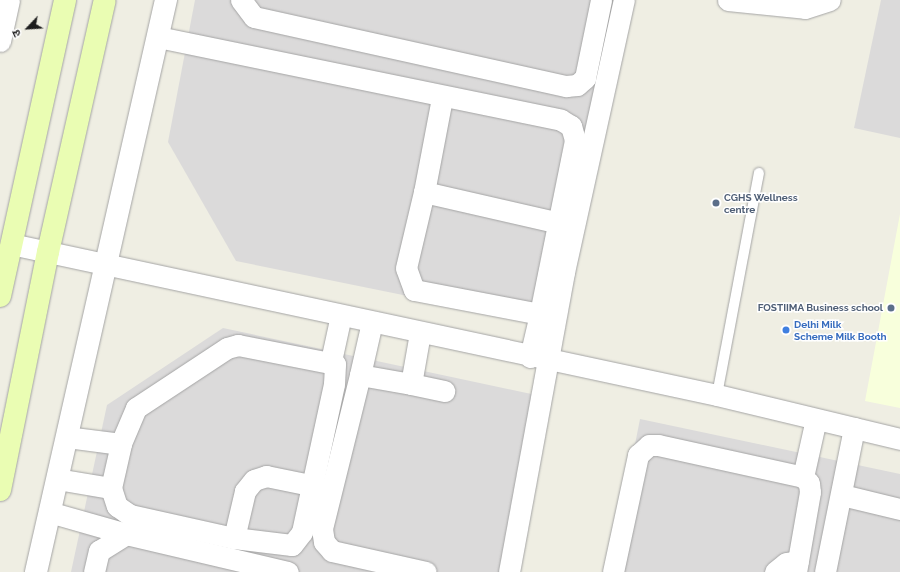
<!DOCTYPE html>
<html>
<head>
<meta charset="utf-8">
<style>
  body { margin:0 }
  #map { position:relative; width:900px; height:572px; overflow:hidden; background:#efeee3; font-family:Raleway,"Noto Sans Devanagari",sans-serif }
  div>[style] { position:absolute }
  .residential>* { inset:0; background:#dbdada }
  .education>* { inset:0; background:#f8ffdc }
  .roads { filter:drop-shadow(0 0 1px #a4a4a4) drop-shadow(0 0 1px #a4a4a4) }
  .service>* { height:10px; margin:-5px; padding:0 5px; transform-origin:5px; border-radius:5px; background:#fff }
  .minor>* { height:21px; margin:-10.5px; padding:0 10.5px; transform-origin:10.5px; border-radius:10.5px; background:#fff }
  .tertiary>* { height:22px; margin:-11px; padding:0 11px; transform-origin:11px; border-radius:11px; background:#fff }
  .secondary>* { height:22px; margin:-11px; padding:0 11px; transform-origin:11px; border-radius:11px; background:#eafdb3 }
  .dots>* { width:11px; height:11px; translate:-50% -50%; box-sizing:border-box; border:2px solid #fff; border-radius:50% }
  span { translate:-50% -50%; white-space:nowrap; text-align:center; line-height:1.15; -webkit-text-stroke:3px #fff; paint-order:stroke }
  .service-label { font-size:10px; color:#4e5e75; font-weight:700 }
  .left { translate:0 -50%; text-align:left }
  .right { translate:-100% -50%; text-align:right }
  .shop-label { font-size:10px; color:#366cbe; font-weight:700 }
  .north { position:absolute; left:8px; top:8px; width:40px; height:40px; -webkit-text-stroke:3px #fff; paint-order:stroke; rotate:245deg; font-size:11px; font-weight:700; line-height:16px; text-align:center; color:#1d1d1d }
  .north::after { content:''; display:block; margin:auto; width:14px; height:18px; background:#1d1d1d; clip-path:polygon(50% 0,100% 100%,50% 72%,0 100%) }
</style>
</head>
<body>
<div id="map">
  <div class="residential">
    <i style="clip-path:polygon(195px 0,620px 0,555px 326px,236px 261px,168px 142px)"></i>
    <i style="clip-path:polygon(881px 0,900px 0,900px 138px,854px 128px)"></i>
    <i style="clip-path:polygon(223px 328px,536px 395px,501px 572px,71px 572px,107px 405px)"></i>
    <i style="clip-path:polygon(640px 419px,900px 474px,900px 572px,610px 572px)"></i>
  </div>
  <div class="education">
    <i style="clip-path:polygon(900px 214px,900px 408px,865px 401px)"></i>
  </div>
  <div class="roads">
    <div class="service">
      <i style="left:717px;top:395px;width:226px;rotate:-79.3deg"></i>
    </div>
    <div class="minor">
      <i style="left:241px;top:0;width:21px;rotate:53deg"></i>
      <i style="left:254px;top:17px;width:320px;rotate:12.5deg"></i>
      <i style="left:566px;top:86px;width:11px;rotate:-5deg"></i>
      <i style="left:577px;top:85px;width:11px;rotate:-41deg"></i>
      <i style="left:585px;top:78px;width:80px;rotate:-78.4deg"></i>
      <i style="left:728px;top:0;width:77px;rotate:5.9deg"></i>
      <i style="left:805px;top:8px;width:26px;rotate:-18deg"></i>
      <i style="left:158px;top:37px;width:411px;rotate:11.6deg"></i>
      <i style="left:561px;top:120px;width:12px;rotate:31deg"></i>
      <i style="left:571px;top:126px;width:15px;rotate:74deg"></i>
      <i style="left:575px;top:140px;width:177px;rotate:101.4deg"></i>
      <i style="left:540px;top:314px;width:128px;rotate:-169.2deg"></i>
      <i style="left:414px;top:290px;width:23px;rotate:-110deg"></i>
      <i style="left:406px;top:268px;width:78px;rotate:-76.7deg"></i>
      <i style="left:0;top:41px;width:42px;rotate:-77.6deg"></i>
      <i style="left:442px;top:98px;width:96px;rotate:100.8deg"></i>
      <i style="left:424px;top:192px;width:139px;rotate:12.9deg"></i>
      <i style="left:11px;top:244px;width:722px;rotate:12.07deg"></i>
      <i style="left:717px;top:395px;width:188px;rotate:13.5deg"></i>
      <i style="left:372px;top:322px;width:54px;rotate:102.8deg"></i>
      <i style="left:360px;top:375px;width:52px;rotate:10deg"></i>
      <i style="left:411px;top:384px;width:52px;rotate:-80deg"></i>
      <i style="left:530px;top:357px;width:44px;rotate:-76.9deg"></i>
      <i style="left:331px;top:361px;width:47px;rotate:-77.7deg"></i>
      <i style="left:360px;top:375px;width:159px;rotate:103.9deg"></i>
      <i style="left:322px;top:529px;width:13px;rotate:81deg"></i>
      <i style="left:324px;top:542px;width:12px;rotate:48deg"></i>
      <i style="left:332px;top:551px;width:96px;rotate:12.6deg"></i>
      <i style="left:411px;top:384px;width:34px;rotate:12deg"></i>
      <i style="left:803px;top:477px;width:59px;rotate:-77.4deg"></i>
      <i style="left:57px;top:479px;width:55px;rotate:9.5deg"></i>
      <i style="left:111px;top:488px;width:45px;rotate:-77.2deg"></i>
      <i style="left:121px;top:444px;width:54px;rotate:-172.6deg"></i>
      <i style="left:111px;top:488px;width:19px;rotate:72deg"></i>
      <i style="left:117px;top:506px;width:16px;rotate:35deg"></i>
      <i style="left:130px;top:515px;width:107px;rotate:12.5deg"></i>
      <i style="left:234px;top:538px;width:58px;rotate:6.9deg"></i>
      <i style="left:292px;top:545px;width:16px;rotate:-52deg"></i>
      <i style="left:302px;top:532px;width:151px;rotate:-77.8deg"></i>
      <i style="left:334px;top:384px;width:20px;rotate:-87deg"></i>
      <i style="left:335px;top:364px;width:99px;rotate:-168.9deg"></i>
      <i style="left:238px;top:345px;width:11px;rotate:165deg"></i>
      <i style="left:227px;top:348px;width:109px;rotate:146.6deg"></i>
      <i style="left:136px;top:408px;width:39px;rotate:113deg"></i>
      <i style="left:842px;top:495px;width:60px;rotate:13.6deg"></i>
      <i style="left:49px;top:512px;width:80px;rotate:15.9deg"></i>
      <i style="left:234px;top:538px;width:48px;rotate:-76.8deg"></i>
      <i style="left:245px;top:491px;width:14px;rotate:-51deg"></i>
      <i style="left:254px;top:480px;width:13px;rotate:-18deg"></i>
      <i style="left:266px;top:476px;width:45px;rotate:11.6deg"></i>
      <i style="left:94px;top:572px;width:22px;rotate:-77deg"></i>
      <i style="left:99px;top:551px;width:32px;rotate:-32deg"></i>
      <i style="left:126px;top:534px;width:166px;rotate:13.2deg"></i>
      <i style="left:509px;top:572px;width:305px;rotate:-79.6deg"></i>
      <i style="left:564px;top:272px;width:279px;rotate:-77.6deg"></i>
      <i style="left:613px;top:572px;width:120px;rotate:-77.9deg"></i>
      <i style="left:638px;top:455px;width:15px;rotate:-42deg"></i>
      <i style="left:649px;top:445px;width:9px"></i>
      <i style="left:658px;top:445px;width:148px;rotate:12.4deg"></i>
      <i style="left:803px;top:477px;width:8px;rotate:45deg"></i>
      <i style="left:809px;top:483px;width:9px;rotate:84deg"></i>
      <i style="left:810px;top:492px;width:81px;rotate:99.9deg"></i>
      <i style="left:775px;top:572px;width:14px;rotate:-39deg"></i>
      <i style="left:786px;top:563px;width:12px;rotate:-9deg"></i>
      <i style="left:825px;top:572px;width:147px;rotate:-78.6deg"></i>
    </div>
    <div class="tertiary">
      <i style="left:36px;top:572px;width:587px;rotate:-77.2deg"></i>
    </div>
    <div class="secondary">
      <i style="left:0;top:296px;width:303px;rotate:-77.6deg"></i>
      <i style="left:0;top:490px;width:243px;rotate:-78.6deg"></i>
      <i style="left:48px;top:252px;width:258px;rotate:-77.3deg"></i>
    </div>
  </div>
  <div class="dots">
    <i style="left:716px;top:203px;background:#5c6f8a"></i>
    <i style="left:891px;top:308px;background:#5c6f8a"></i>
    <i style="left:786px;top:330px;background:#3f7fe0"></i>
  </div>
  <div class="service-label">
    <span class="left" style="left:724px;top:203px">CGHS Wellness<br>centre</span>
    <span class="right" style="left:883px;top:308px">FOSTIIMA Business school</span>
  </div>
  <div class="shop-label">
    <span class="left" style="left:794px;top:330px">Delhi Milk<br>Scheme Milk Booth</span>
  </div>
  <div class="north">उ</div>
</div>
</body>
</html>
